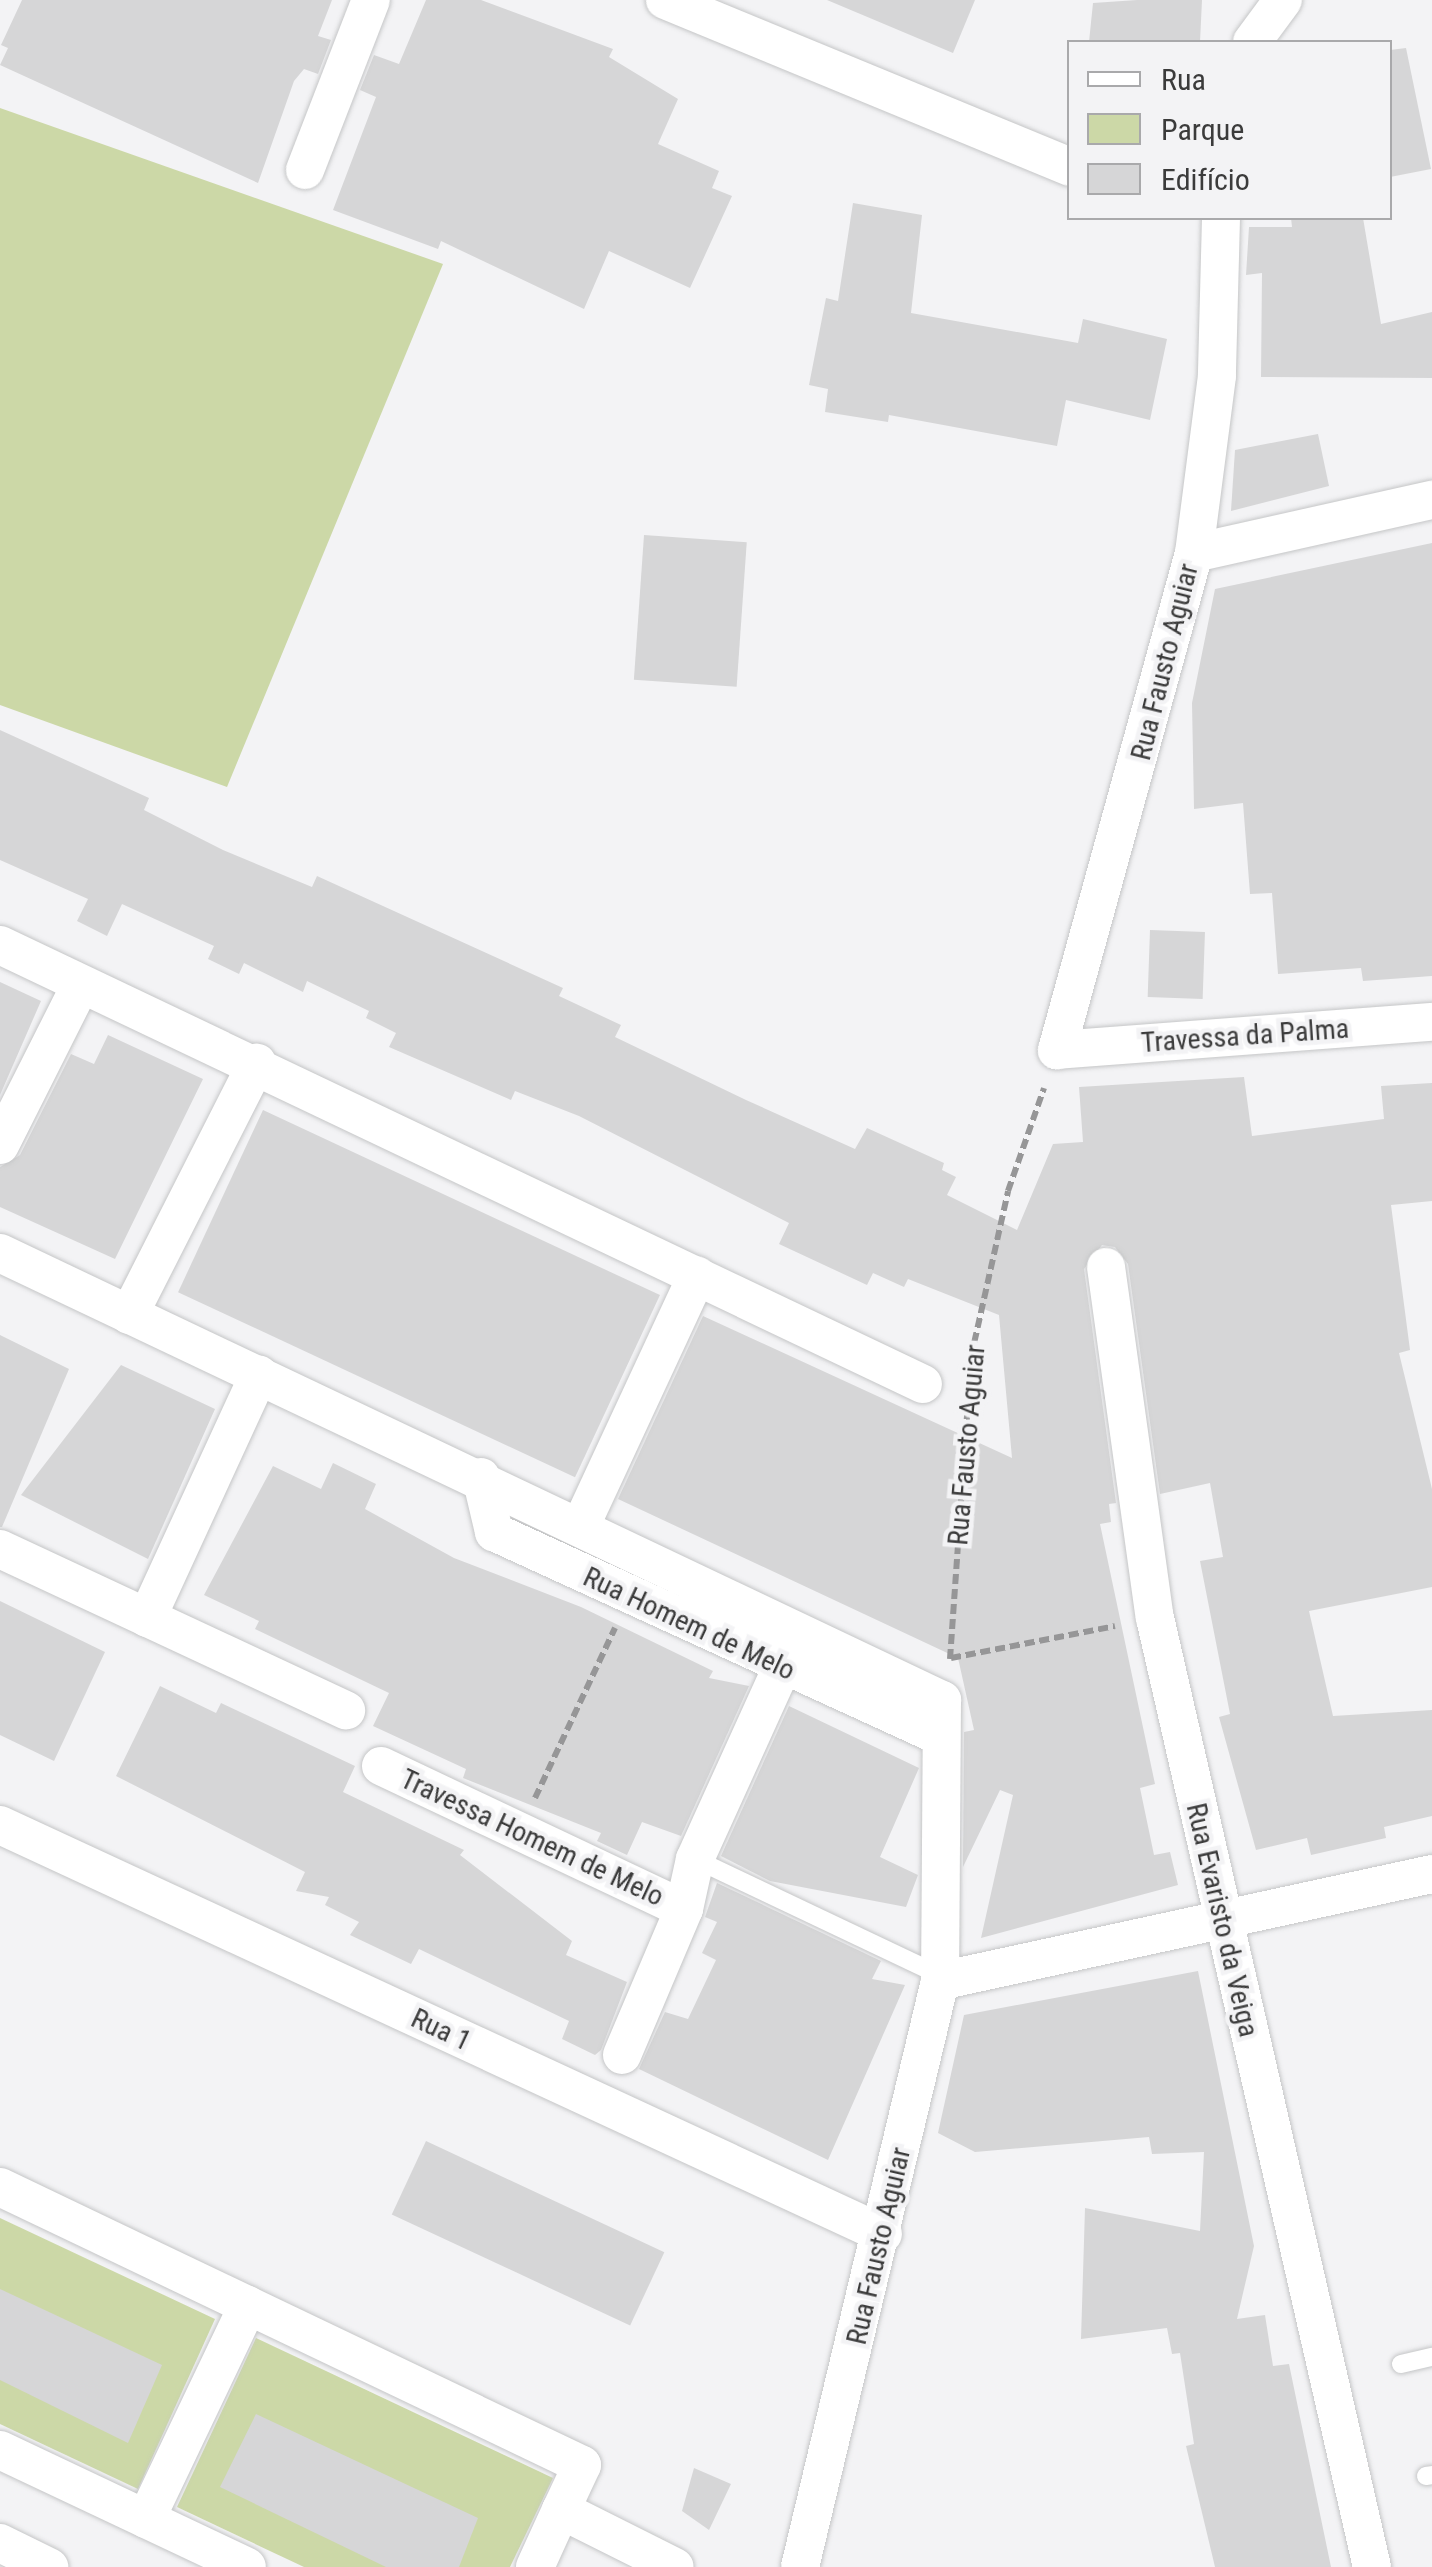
<!DOCTYPE html>
<html>
<head>
<meta charset="utf-8">
<style>
  body { margin:0 }
  #map { position:relative; width:1432px; height:2567px; overflow:hidden; background:#f3f3f5; font-family:"Roboto Condensed",sans-serif }
  div>[style] { position:absolute }
  .green>* { inset:0; background:#ccd8a7 }
  .building>* { inset:0; background:#d6d6d7; transform-origin:0 0 }
  .path>* { height:6px; margin-top:-3px; transform-origin:0; background:repeating-linear-gradient(90deg,#969697 0 10px,transparent 0 15px) }
  .roads { filter:drop-shadow(0 0 2px #c5c6c7) drop-shadow(0 0 2px #c5c6c7) }
  .lane>* { height:18px; margin:-9px; padding:0 9px; transform-origin:9px; border-radius:9px; background:#fff }
  .street>* { height:38px; margin:-19px; padding:0 19px; transform-origin:19px; border-radius:19px; background:#fff }
  span { translate:-50% -50%; white-space:nowrap; text-align:center; line-height:1.15; -webkit-text-stroke:9px #f3f3f5; paint-order:stroke }
  .street-label { font-size:28px; color:#3b3b3b }
  .legend { position:absolute; left:1067px; top:40px; width:325px; height:180px; box-sizing:border-box; background:#f3f3f5; border:2px solid #a9a9ab; margin:0; padding:12px 18px; list-style:none; font-size:30px; color:#3b3b3b }
  .legend li { display:flex; align-items:center; gap:20px; height:50px }
  .legend b { width:50px; border:2px solid #a9a9ab }
</style>
</head>
<body>
<div id="map">
  <div class="green">
    <i style="clip-path:polygon(0 108px,443px 264px,227px 787px,0 705px)"></i>
    <i style="clip-path:polygon(0 2218px,215px 2319px,138px 2489px,0 2424px)"></i>
    <i style="clip-path:polygon(256px 2338px,553px 2478px,510px 2567px,304px 2567px,177px 2507px)"></i>
  </div>
  <div class="building">
    <i style="clip-path:polygon(22px 0,332px 0,318px 36px,331px 40px,318px 74px,304px 69px,294px 81px,258px 183px,0 65px,8px 48px,1px 45px)"></i>
    <i style="clip-path:polygon(426px 0,481px 0,613px 49px,609px 57px,678px 99px,658px 144px,719px 171px,712px 188px,732px 196px,690px 288px,609px 251px,584px 309px,441px 241px,438px 249px,333px 210px,376px 97px,360px 90px,374px 55px,399px 64px)"></i>
    <i style="clip-path:polygon(827px 0,975px 0,953px 53px)"></i>
    <i style="clip-path:polygon(1137px 0,1202px 0,1200px 42px,1089px 42px,1093px 3px)"></i>
    <i style="clip-path:polygon(1406px 48px,1431px 169px,1390px 177px,1390px 50px)"></i>
    <i style="clip-path:polygon(853px 203px,922px 215px,911px 313px,1078px 343px,1083px 319px,1167px 339px,1150px 420px,1066px 400px,1057px 446px,889px 415px,888px 422px,825px 412px,828px 389px,809px 385px,826px 298px,838px 301px)"></i>
    <i style="clip-path:polygon(1291px 218px,1363px 218px,1381px 324px,1432px 312px,1432px 378px,1261px 377px,1262px 273px,1246px 275px,1249px 227px,1292px 227px)"></i>
    <i style="clip-path:polygon(1318px 434px,1329px 486px,1231px 511px,1235px 450px)"></i>
    <i style="left:644px;top:535px;width:103px;height:145px;rotate:4deg"></i>
    <i style="clip-path:polygon(1432px 543px,1432px 976px,1363px 981px,1361px 968px,1278px 974px,1272px 893px,1250px 894px,1243px 803px,1194px 809px,1192px 703px,1215px 589px)"></i>
    <i style="clip-path:polygon(0 730px,149px 798px,144px 810px,223px 850px,312px 887px,317px 876px,563px 988px,559px 996px,621px 1025px,615px 1037px,746px 1100px,855px 1149px,867px 1128px,944px 1163px,942px 1170px,956px 1177px,947px 1195px,1017px 1230px,1053px 1144px,1083px 1142px,1079px 1087px,1244px 1077px,1252px 1136px,1384px 1119px,1381px 1086px,1432px 1083px,1432px 1201px,1391px 1205px,1410px 1350px,1399px 1353px,1432px 1489px,1432px 1587px,1309px 1611px,1333px 1716px,1432px 1710px,1432px 1816px,1384px 1827px,1386px 1838px,1311px 1855px,1307px 1838px,1256px 1850px,1219px 1717px,1230px 1714px,1200px 1561px,1223px 1557px,1210px 1483px,1160px 1494px,1128px 1264px,1115px 1247px,1102px 1245px,1084px 1269px,1116px 1503px,1109px 1504px,1111px 1522px,1100px 1524px,1155px 1784px,1140px 1788px,1154px 1855px,1170px 1852px,1178px 1885px,981px 1938px,1013px 1795px,1000px 1790px,963px 1867px,964px 1732px,974px 1730px,958px 1658px,618px 1499px,703px 1316px,1012px 1458px,999px 1315px,908px 1279px,904px 1287px,873px 1273px,867px 1285px,779px 1244px,789px 1223px,579px 1116px,515px 1091px,511px 1100px,389px 1047px,396px 1033px,366px 1018px,369px 1011px,307px 981px,303px 992px,244px 963px,239px 974px,208px 959px,214px 946px,122px 904px,107px 936px,77px 921px,88px 899px,0 860px)"></i>
    <i style="left:1150px;top:930px;width:55px;height:67px;rotate:2deg"></i>
    <i style="clip-path:polygon(0 982px,41px 1001px,0 1095px)"></i>
    <i style="clip-path:polygon(108px 1035px,203px 1079px,115px 1259px,0 1207px,0 1167px,20px 1155px,71px 1054px,94px 1064px)"></i>
    <i style="left:263px;top:1110px;width:438px;height:201px;rotate:25deg"></i>
    <i style="clip-path:polygon(0 1335px,69px 1369px,2px 1527px,0 1527px)"></i>
    <i style="clip-path:polygon(121px 1365px,215px 1409px,148px 1559px,21px 1495px)"></i>
    <i style="clip-path:polygon(333px 1463px,376px 1484px,365px 1509px,454px 1558px,581px 1607px,713px 1671px,709px 1678px,749px 1686px,681px 1836px,642px 1822px,627px 1855px,597px 1841px,601px 1833px,463px 1778px,466px 1769px,373px 1726px,389px 1693px,255px 1629px,259px 1621px,204px 1595px,273px 1466px,321px 1489px)"></i>
    <i style="clip-path:polygon(0 1601px,105px 1652px,54px 1761px,0 1735px)"></i>
    <i style="clip-path:polygon(160px 1686px,216px 1713px,221px 1703px,355px 1766px,343px 1792px,464px 1850px,460px 1855px,572px 1941px,566px 1955px,627px 1982px,601px 2050px,595px 2055px,562px 2039px,569px 2021px,419px 1949px,411px 1964px,350px 1935px,359px 1922px,325px 1905px,329px 1897px,296px 1891px,305px 1872px,116px 1776px)"></i>
    <i style="clip-path:polygon(789px 1706px,919px 1768px,880px 1857px,918px 1875px,906px 1907px,770px 1881px,721px 1856px)"></i>
    <i style="clip-path:polygon(717px 1883px,881px 1961px,872px 1979px,905px 1985px,828px 2160px,639px 2069px,665px 2012px,688px 2019px,716px 1960px,702px 1953px,717px 1922px,705px 1917px)"></i>
    <i style="clip-path:polygon(1198px 1971px,1254px 2246px,1237px 2319px,1265px 2315px,1273px 2366px,1289px 2364px,1331px 2567px,1215px 2567px,1186px 2446px,1194px 2444px,1180px 2353px,1172px 2354px,1167px 2328px,1081px 2339px,1085px 2208px,1200px 2231px,1204px 2152px,1152px 2154px,1149px 2137px,975px 2152px,938px 2133px,964px 2015px)"></i>
    <i style="left:426px;top:2141px;width:263px;height:81px;rotate:25deg"></i>
    <i style="clip-path:polygon(0 2289px,162px 2365px,128px 2443px,0 2380px)"></i>
    <i style="clip-path:polygon(256px 2414px,478px 2518px,459px 2567px,386px 2567px,220px 2487px)"></i>
    <i style="clip-path:polygon(694px 2468px,731px 2484px,709px 2530px,682px 2511px)"></i>
  </div>
  <div class="path">
    <i style="left:951px;top:1658px;width:167px;rotate:-11deg"></i>
    <i style="left:950px;top:1659px;width:303px;rotate:-86deg"></i>
    <i style="left:971px;top:1357px;width:170px;rotate:-77.4deg"></i>
    <i style="left:1008px;top:1191px;width:109px;rotate:-70.7deg"></i>
    <i style="left:535px;top:1798px;width:188px;rotate:-64.8deg"></i>
  </div>
  <div class="roads">
    <div class="lane">
      <i style="left:695px;top:1859px;width:270px;rotate:25.4deg"></i>
      <i style="left:1401px;top:2364px;width:32px;rotate:-13deg"></i>
      <i style="left:1426px;top:2476px;width:6px;rotate:-9deg"></i>
    </div>
    <div class="street">
      <i style="left:665px;top:0;width:438px;rotate:22.4deg"></i>
      <i style="left:1252px;top:42px;width:52px;rotate:-53.6deg"></i>
      <i style="left:305px;top:170px;width:182px;rotate:-68.8deg"></i>
      <i style="left:1221px;top:218px;width:158px;rotate:91.5deg"></i>
      <i style="left:1217px;top:376px;width:178px;rotate:97.4deg"></i>
      <i style="left:1194px;top:553px;width:516px;rotate:105.41deg"></i>
      <i style="left:1057px;top:1050px;width:376px;rotate:-4.3deg"></i>
      <i style="left:1194px;top:553px;width:244px;rotate:-12.6deg"></i>
      <i style="left:0;top:945px;width:1022px;rotate:25.44deg"></i>
      <i style="left:0;top:1145px;width:180px;rotate:-63.3deg"></i>
      <i style="left:0;top:1253px;width:1043px;rotate:25.39deg"></i>
      <i style="left:942px;top:1700px;width:281px;rotate:90.4deg"></i>
      <i style="left:940px;top:1981px;width:602px;rotate:103.44deg"></i>
      <i style="left:1106px;top:1267px;width:354px;rotate:82.1deg"></i>
      <i style="left:1155px;top:1618px;width:973px;rotate:77.12deg"></i>
      <i style="left:129px;top:1315px;width:283px;rotate:-63.1deg"></i>
      <i style="left:481px;top:1477px;width:57px;rotate:76.7deg"></i>
      <i style="left:494px;top:1532px;width:487px;rotate:24.6deg"></i>
      <i style="left:582px;top:1523px;width:273px;rotate:-65.1deg"></i>
      <i style="left:0;top:1549px;width:382px;rotate:25deg"></i>
      <i style="left:147px;top:1618px;width:268px;rotate:-65.3deg"></i>
      <i style="left:381px;top:1766px;width:335px;rotate:25.3deg"></i>
      <i style="left:0;top:1825px;width:973px;rotate:24.85deg"></i>
      <i style="left:940px;top:1981px;width:504px;rotate:-12.27deg"></i>
      <i style="left:622px;top:2055px;width:159px;rotate:-67deg"></i>
      <i style="left:684px;top:1909px;width:51px;rotate:-77.6deg"></i>
      <i style="left:695px;top:1859px;width:235px;rotate:-65.6deg"></i>
      <i style="left:0;top:2187px;width:645px;rotate:25.53deg"></i>
      <i style="left:582px;top:2465px;width:50px;rotate:115deg"></i>
      <i style="left:0;top:2450px;width:273px;rotate:25.3deg"></i>
      <i style="left:146px;top:2519px;width:237px;rotate:-64.5deg"></i>
      <i style="left:0;top:2543px;width:55px;rotate:26.1deg"></i>
      <i style="left:535px;top:2567px;width:63px;rotate:-65.5deg"></i>
      <i style="left:561px;top:2510px;width:127px;rotate:26.6deg"></i>
    </div>
  </div>
  <div class="street-label">
    <span style="left:1165px;top:662px;rotate:-76deg">Rua Fausto Aguiar</span>
    <span style="left:1245px;top:1036px;rotate:-4deg">Travessa da Palma</span>
    <span style="left:967px;top:1445px;rotate:-85deg">Rua Fausto Aguiar</span>
    <span style="left:689px;top:1624px;rotate:25deg">Rua Homem de Melo</span>
    <span style="left:532px;top:1838px;rotate:25deg">Travessa Homem de Melo</span>
    <span style="left:1222px;top:1920px;rotate:77deg">Rua Evaristo da Veiga</span>
    <span style="left:441px;top:2030px;rotate:25deg">Rua 1</span>
    <span style="left:879px;top:2246px;rotate:-77deg">Rua Fausto Aguiar</span>
  </div>
  <ul class="legend">
  <li><b style="height:12px;background:#fff"></b>Rua</li>
  <li><b style="height:28px;background:#ccd8a7"></b>Parque</li>
  <li><b style="height:28px;background:#d6d6d7"></b>Edifício</li>
  </ul>
</div>
</body>
</html>
